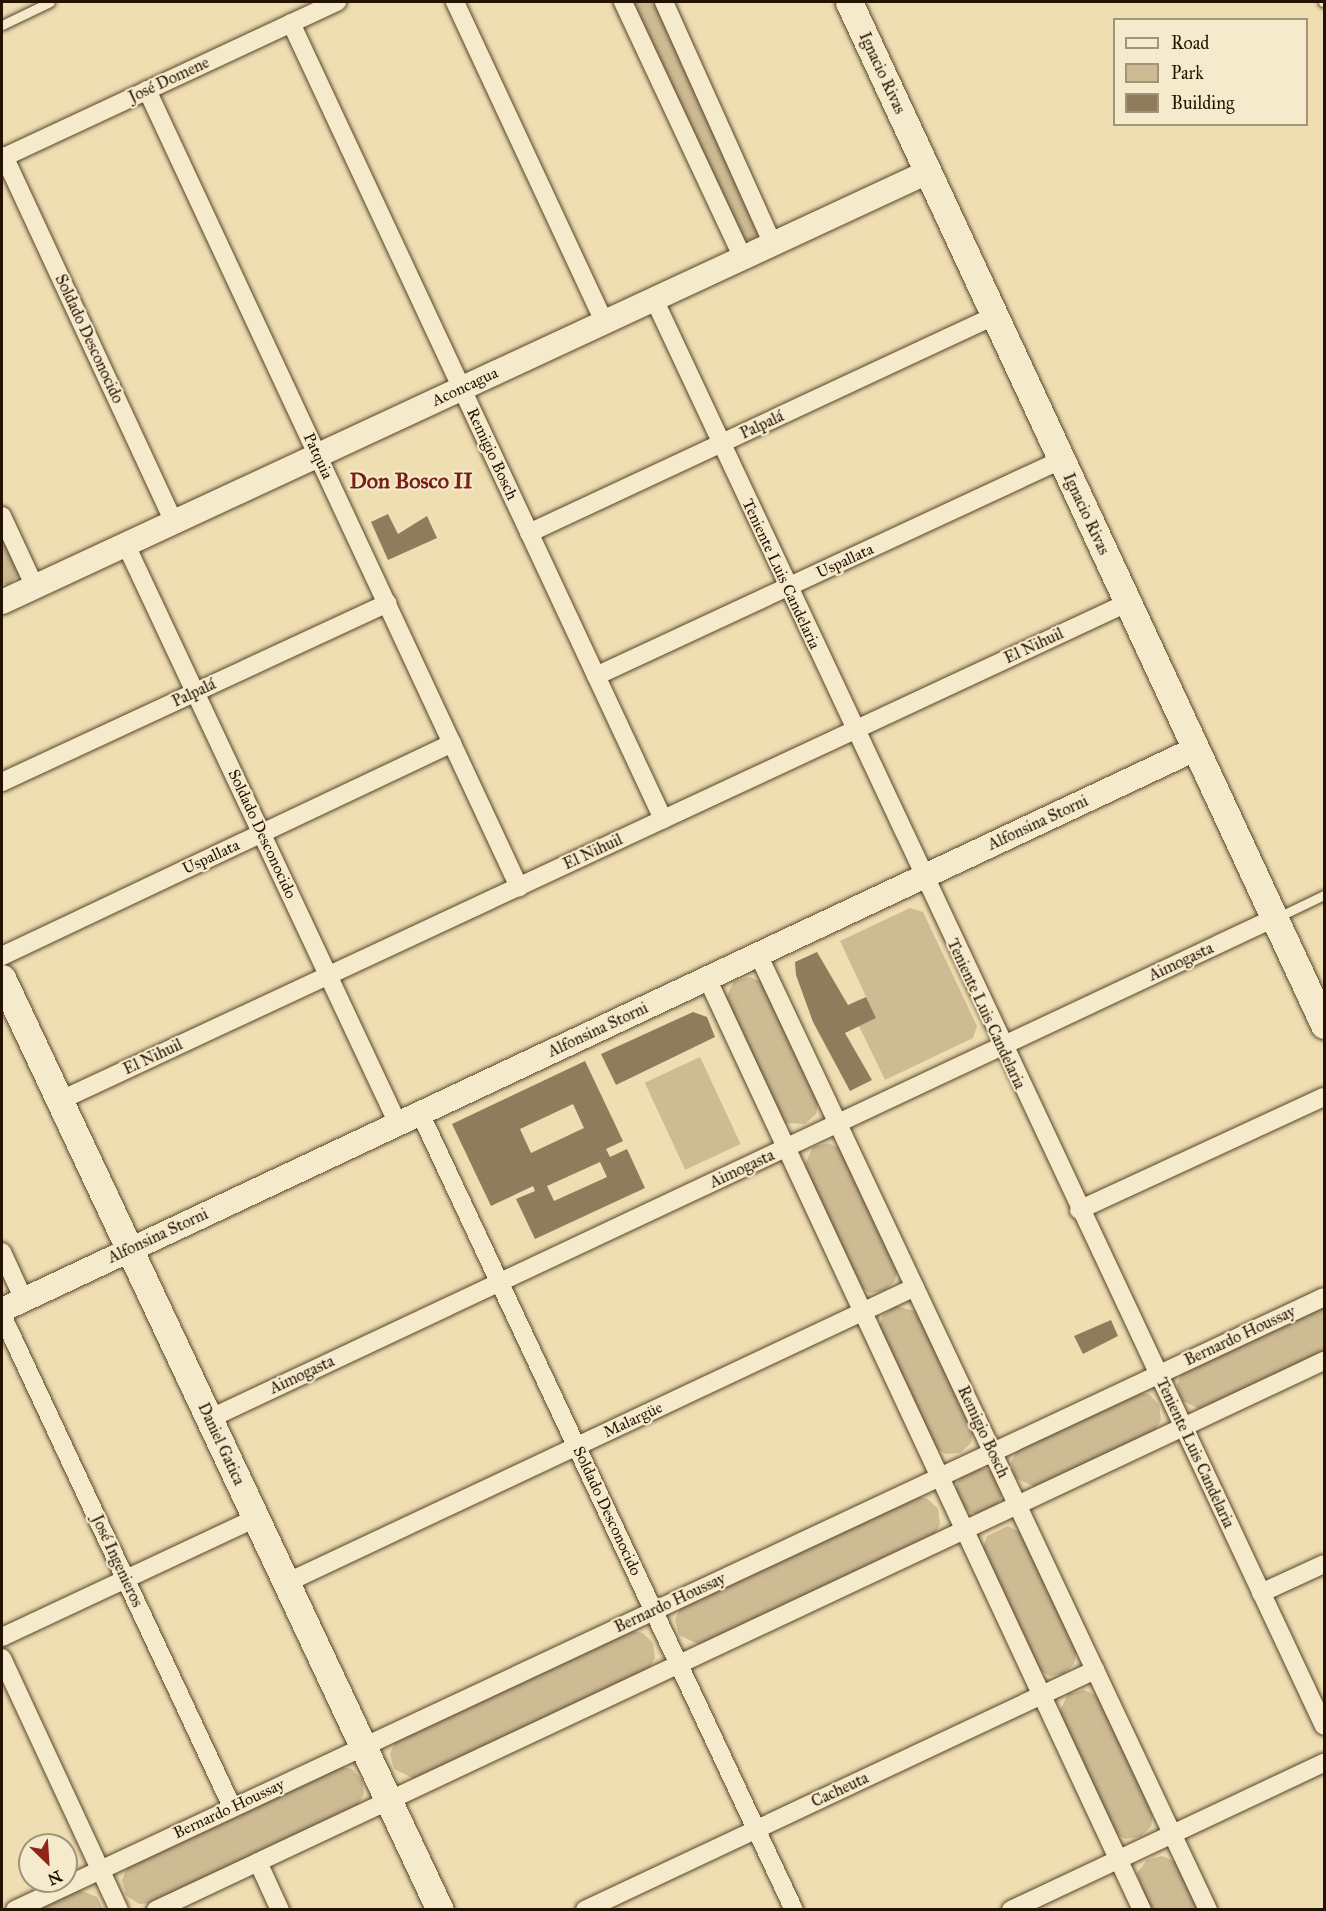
<!DOCTYPE html>
<html>
<head>
<meta charset="utf-8">
<style>
  body { margin:0 }
  #map { position:relative; width:1326px; height:1911px; overflow:hidden; background:#efdeb1; font-family:"IM FELL Great Primer",serif }
  div>[style] { position:absolute }
  .green>* { inset:0; background:#cdbb93; transform-origin:0 0 }
  .round { border-radius:50% }
  .building>* { inset:0; background:#8e7c5c }
  .roads { filter:drop-shadow(0 0 2px #58452c) drop-shadow(0 0 2px #58452c) }
  .service>* { height:9px; margin:-4.5px; padding:0 4.5px; transform-origin:4.5px; border-radius:4.5px; background:#f5eacc }
  .minor>* { height:18px; margin:-9px; padding:0 9px; transform-origin:9px; border-radius:9px; background:#f5eacc }
  .tertiary>* { height:24px; margin:-12px; padding:0 12px; transform-origin:12px; border-radius:12px; background:#f5eacc }
  .secondary>* { height:27px; margin:-13.5px; padding:0 13.5px; transform-origin:13.5px; border-radius:13.5px; background:#f5eacc }
  span { translate:-50% -50%; white-space:nowrap; text-align:center; line-height:1.15; -webkit-text-stroke:4.5px #f5eacc; paint-order:stroke }
  .street-label { font-size:16px; color:#251200 }
  .district-label { font-size:22px; color:#7a1f14; font-weight:700 }
  .frame { position:absolute; inset:0; border:3px solid #251200; pointer-events:none }
  .legend { position:absolute; left:1113px; top:18px; width:195px; height:108px; box-sizing:border-box; background:#f5eacc; border:2px solid #a2947a; margin:0; padding:8px 10px; list-style:none; font-size:18px; color:#251200 }
  .legend li { display:flex; align-items:center; gap:12px; height:30px }
  .legend b { width:30px; border:2px solid #a2947a }
  .north { position:absolute; left:18px; top:1833px; width:60px; height:60px; box-sizing:border-box; background:#f5eacc; border:2px solid #a2947a; border-radius:50%; rotate:155deg; font-size:16px; font-weight:700; line-height:24px; text-align:center; color:#251200 }
  .north::after { content:''; display:block; margin:auto; width:21px; height:27px; background:#8f2418; clip-path:polygon(50% 0,100% 100%,50% 72%,0 100%) }
</style>
</head>
<body>
<div id="map">
  <div class="green">
    <i style="clip-path:polygon(630px 2px,656px 2px,760px 232px,752px 240px,744px 240px)"></i>
    <i style="clip-path:polygon(2px 530px,21px 573px,8px 585px,2px 583px)"></i>
    <i style="clip-path:polygon(910px 908px,923px 912px,977px 1026px,973px 1038px,885px 1080px,859px 1026px,876px 1018px,840px 941px)"></i>
    <i style="clip-path:polygon(750px 977px,764px 983px,819px 1100px,816px 1114px,805px 1124px,784px 1123px,724px 1002px,734px 981px)"></i>
    <i style="left:700px;top:1057px;width:96px;height:61px;rotate:65deg"></i>
    <i style="clip-path:polygon(828px 1143px,843px 1150px,898px 1267px,895px 1281px,884px 1291px,870px 1293px,857px 1285px,803px 1168px,813px 1147px)"></i>
    <i style="clip-path:polygon(1324px 1303px,1324px 1354px,1202px 1410px,1181px 1400px,1177px 1385px,1183px 1370px)"></i>
    <i style="clip-path:polygon(896px 1306px,918px 1312px,973px 1429px,971px 1443px,960px 1453px,946px 1454px,933px 1447px,878px 1330px,883px 1315px)"></i>
    <i style="clip-path:polygon(1135px 1392px,1149px 1394px,1159px 1405px,1161px 1420px,1154px 1432px,1036px 1487px,1015px 1478px,1011px 1462px,1018px 1448px)"></i>
    <i class="round" style="left:956px;top:1468px;width:46px;height:46px"></i>
    <i style="clip-path:polygon(914px 1496px,928px 1499px,938px 1509px,940px 1524px,933px 1537px,700px 1645px,679px 1635px,675px 1620px,681px 1606px)"></i>
    <i style="clip-path:polygon(1008px 1526px,1022px 1533px,1077px 1650px,1074px 1664px,1064px 1674px,1049px 1676px,1037px 1668px,982px 1551px,987px 1536px)"></i>
    <i style="clip-path:polygon(629px 1630px,643px 1633px,653px 1643px,655px 1658px,648px 1670px,415px 1779px,394px 1769px,390px 1754px,396px 1739px)"></i>
    <i style="clip-path:polygon(1084px 1690px,1098px 1696px,1153px 1813px,1151px 1827px,1140px 1837px,1125px 1839px,1113px 1832px,1058px 1715px,1068px 1694px)"></i>
    <i style="clip-path:polygon(338px 1766px,352px 1769px,362px 1780px,364px 1794px,357px 1807px,155px 1903px,139px 1904px,126px 1895px,122px 1880px,128px 1865px)"></i>
    <i style="clip-path:polygon(1162px 1856px,1176px 1862px,1200px 1909px,1148px 1909px,1137px 1873px,1147px 1860px)"></i>
    <i style="clip-path:polygon(77px 1889px,97px 1897px,103px 1909px,32px 1910px)"></i>
  </div>
  <div class="building">
    <i style="clip-path:polygon(388px 514px,398px 534px,427px 516px,437px 538px,388px 560px,371px 522px)"></i>
    <i style="clip-path:polygon(817px 952px,848px 1005px,866px 997px,876px 1018px,845px 1033px,872px 1080px,850px 1091px,813px 1022px,796px 975px,795px 962px)"></i>
    <i style="clip-path:polygon(693px 1012px,707px 1017px,715px 1037px,616px 1085px,601px 1054px)"></i>
    <i style="clip-path:polygon(evenodd,585px 1061px,623px 1141px,606px 1149px,610px 1157px,627px 1149px,645px 1188px,535px 1239px,516px 1199px,535px 1191px,533px 1186px,491px 1206px,452px 1124px,585px 1061px,573px 1104px,584px 1128px,531px 1153px,520px 1129px,573px 1104px,585px 1061px,600px 1162px,607px 1177px,554px 1201px,547px 1186px,600px 1162px)"></i>
    <i style="clip-path:polygon(1111px 1320px,1118px 1336px,1083px 1354px,1074px 1336px)"></i>
  </div>
  <div class="roads">
    <div class="service">
      <i style="left:1323px;top:2px;width:1px"></i>
      <i style="left:2px;top:25px;width:53px;rotate:-25.6deg"></i>
      <i style="left:1278px;top:917px;width:51px;rotate:-25.6deg"></i>
    </div>
    <div class="minor">
      <i style="left:455px;top:2px;width:353px;rotate:65deg"></i>
      <i style="left:623px;top:2px;width:283px;rotate:64.9deg"></i>
      <i style="left:664px;top:2px;width:265px;rotate:65.8deg"></i>
      <i style="left:291px;top:23px;width:879px;rotate:64.95deg"></i>
      <i style="left:147px;top:90px;width:880px;rotate:64.98deg"></i>
      <i style="left:4px;top:156px;width:404px;rotate:65.1deg"></i>
      <i style="left:2px;top:158px;width:370px;rotate:-25deg"></i>
      <i style="left:654px;top:299px;width:1576px;rotate:64.85deg"></i>
      <i style="left:2px;top:516px;width:78px;rotate:65.1deg"></i>
      <i style="left:529px;top:533px;width:513px;rotate:-25.02deg"></i>
      <i style="left:126px;top:545px;width:640px;rotate:64.84deg"></i>
      <i style="left:596px;top:676px;width:513px;rotate:-24.92deg"></i>
      <i style="left:2px;top:782px;width:425px;rotate:-24.9deg"></i>
      <i style="left:758px;top:954px;width:1057px;rotate:64.79deg"></i>
      <i style="left:2px;top:956px;width:498px;rotate:-25.3deg"></i>
      <i style="left:707px;top:978px;width:1029px;rotate:64.98deg"></i>
      <i style="left:59px;top:1101px;width:1178px;rotate:-25deg"></i>
      <i style="left:420px;top:1113px;width:880px;rotate:64.86deg"></i>
      <i style="left:1079px;top:1210px;width:270px;rotate:-24.8deg"></i>
      <i style="left:2px;top:1252px;width:53px;rotate:65.4deg"></i>
      <i style="left:2px;top:1315px;width:543px;rotate:64.94deg"></i>
      <i style="left:209px;top:1419px;width:1177px;rotate:-25.19deg"></i>
      <i style="left:286px;top:1583px;width:695px;rotate:-25.2deg"></i>
      <i style="left:1261px;top:1593px;width:69px;rotate:-24.7deg"></i>
      <i style="left:2px;top:1637px;width:280px;rotate:-25.1deg"></i>
      <i style="left:2px;top:1658px;width:278px;rotate:65.1deg"></i>
      <i style="left:258px;top:1862px;width:53px;rotate:65.4deg"></i>
      <i style="left:15px;top:1910px;width:1445px;rotate:-25.09deg"></i>
      <i style="left:156px;top:1910px;width:1291px;rotate:-25.18deg"></i>
      <i style="left:585px;top:1910px;width:564px;rotate:-25.2deg"></i>
      <i style="left:1011px;top:1910px;width:346px;rotate:-25.2deg"></i>
    </div>
    <div class="tertiary">
      <i style="left:2px;top:602px;width:1021px;rotate:-24.91deg"></i>
      <i style="left:2px;top:1310px;width:1318px;rotate:-25.18deg"></i>
    </div>
    <div class="secondary">
      <i style="left:849px;top:2px;width:1128px;rotate:65.09deg"></i>
      <i style="left:2px;top:978px;width:1030px;rotate:64.83deg"></i>
    </div>
  </div>
  <div class="street-label">
    <span style="left:882px;top:73px;rotate:65deg">Ignacio Rivas</span>
    <span style="left:169px;top:80px;rotate:-25deg">José Domene</span>
    <span style="left:89px;top:339px;rotate:65deg">Soldado Desconocido</span>
    <span style="left:465px;top:387px;rotate:-25deg">Aconcagua</span>
    <span style="left:762px;top:425px;rotate:-25deg">Palpalá</span>
    <span style="left:492px;top:454px;rotate:65deg">Remigio Bosch</span>
    <span style="left:318px;top:456px;rotate:65deg">Patquia</span>
    <span style="left:1086px;top:514px;rotate:65deg">Ignacio Rivas</span>
    <span style="left:845px;top:561px;rotate:-25deg">Uspallata</span>
    <span style="left:781px;top:574px;rotate:65deg">Teniente Luis Candelaria</span>
    <span style="left:1034px;top:646px;rotate:-25deg">El Nihuil</span>
    <span style="left:194px;top:693px;rotate:-25deg">Palpalá</span>
    <span style="left:1038px;top:823px;rotate:-25deg">Alfonsina Storni</span>
    <span style="left:262px;top:834px;rotate:65deg">Soldado Desconocido</span>
    <span style="left:593px;top:852px;rotate:-25deg">El Nihuil</span>
    <span style="left:211px;top:857px;rotate:-25deg">Uspallata</span>
    <span style="left:1181px;top:962px;rotate:-25deg">Aimogasta</span>
    <span style="left:986px;top:1014px;rotate:65deg">Teniente Luis Candelaria</span>
    <span style="left:598px;top:1030px;rotate:-25deg">Alfonsina Storni</span>
    <span style="left:153px;top:1057px;rotate:-25deg">El Nihuil</span>
    <span style="left:742px;top:1169px;rotate:-25deg">Aimogasta</span>
    <span style="left:158px;top:1236px;rotate:-25deg">Alfonsina Storni</span>
    <span style="left:1240px;top:1336px;rotate:-25deg">Bernardo Houssay</span>
    <span style="left:302px;top:1375px;rotate:-25deg">Aimogasta</span>
    <span style="left:633px;top:1420px;rotate:-25deg">Malargüe</span>
    <span style="left:983px;top:1432px;rotate:65deg">Remigio Bosch</span>
    <span style="left:221px;top:1444px;rotate:65deg">Daniel Gatica</span>
    <span style="left:1195px;top:1453px;rotate:65deg">Teniente Luis Candelaria</span>
    <span style="left:607px;top:1511px;rotate:65deg">Soldado Desconocido</span>
    <span style="left:117px;top:1561px;rotate:65deg">José Ingenieros</span>
    <span style="left:670px;top:1603px;rotate:-25deg">Bernardo Houssay</span>
    <span style="left:840px;top:1790px;rotate:-25deg">Cacheuta</span>
    <span style="left:229px;top:1809px;rotate:-25deg">Bernardo Houssay</span>
  </div>
  <div class="district-label">
    <span style="left:411px;top:481px">Don Bosco II</span>
  </div>
  <div class="frame"></div>
  <ul class="legend">
  <li><b style="height:8px;background:#f5eacc"></b>Road</li>
  <li><b style="height:16px;background:#cdbb93"></b>Park</li>
  <li><b style="height:16px;background:#8e7c5c"></b>Building</li>
  </ul>
  <div class="north">N</div>
</div>
</body>
</html>
